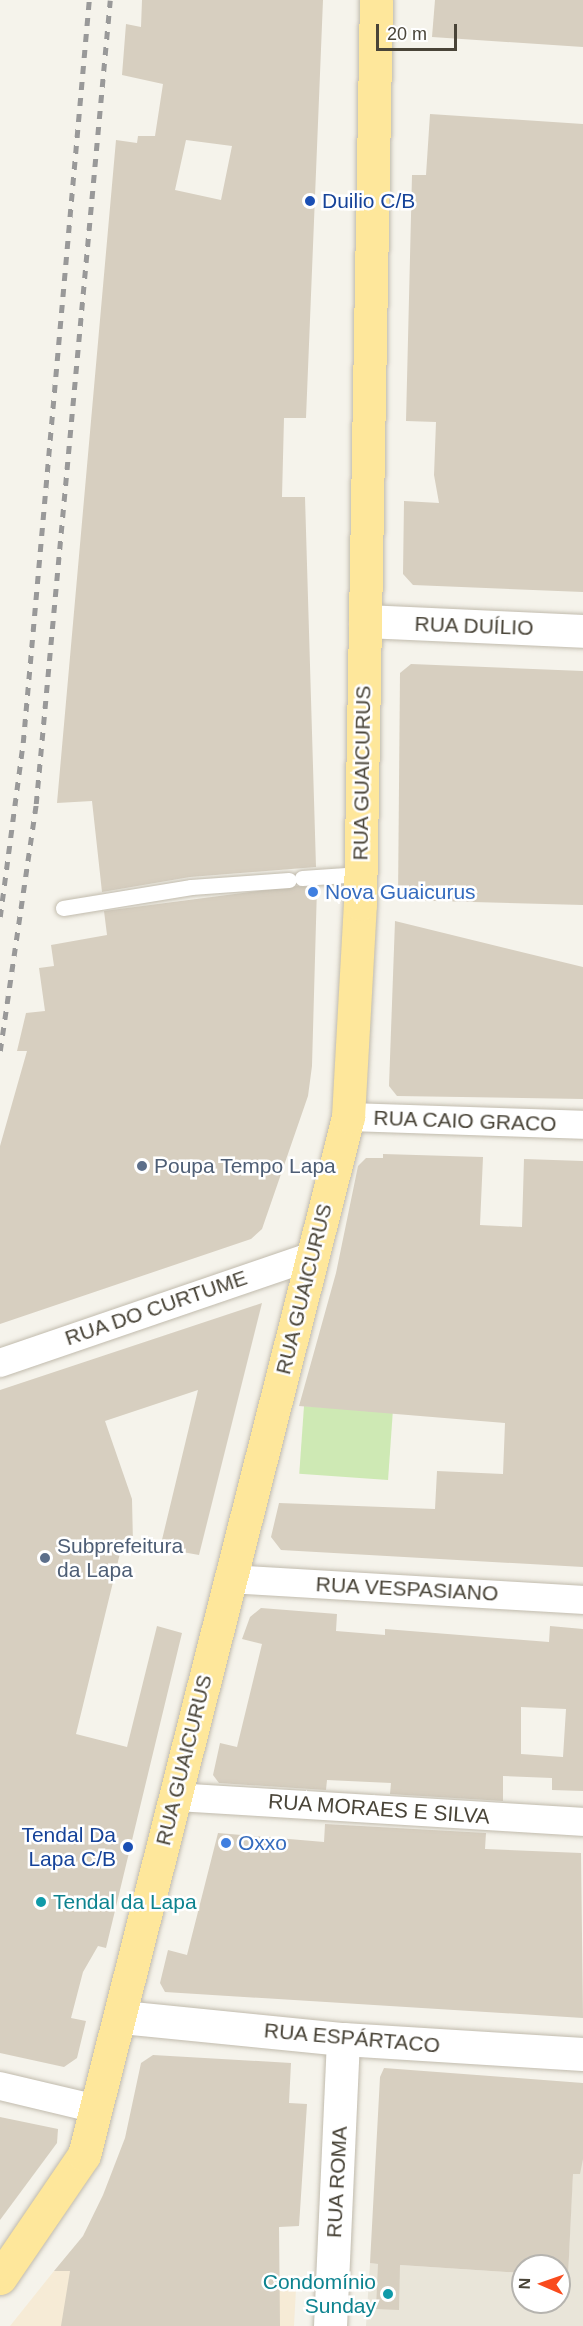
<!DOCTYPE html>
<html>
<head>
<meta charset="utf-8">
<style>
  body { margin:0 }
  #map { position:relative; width:583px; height:2326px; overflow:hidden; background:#f5f3eb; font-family:Helvetica,sans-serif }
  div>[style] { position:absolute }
  .residential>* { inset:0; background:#e9e5d9 }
  .commercial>* { inset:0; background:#f6ebd6 }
  .green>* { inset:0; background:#cee9b4; transform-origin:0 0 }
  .building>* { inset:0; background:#d7cfc0 }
  .roads { filter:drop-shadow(0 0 2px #c1bbad) drop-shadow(0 0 2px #c1bbad) }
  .service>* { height:15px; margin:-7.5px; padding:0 7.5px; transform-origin:7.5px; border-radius:7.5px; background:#fff }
  .minor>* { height:28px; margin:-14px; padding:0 14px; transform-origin:14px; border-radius:14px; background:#fff }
  .tertiary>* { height:33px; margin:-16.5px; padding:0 16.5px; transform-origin:16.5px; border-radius:16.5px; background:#fff }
  .primary>* { height:33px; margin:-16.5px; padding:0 16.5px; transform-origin:16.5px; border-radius:16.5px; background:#fee79b }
  .rail>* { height:4.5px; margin-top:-2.25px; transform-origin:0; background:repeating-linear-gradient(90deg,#999 0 8px,transparent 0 16px) }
  .dots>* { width:16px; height:16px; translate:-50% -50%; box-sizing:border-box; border:3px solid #fff; border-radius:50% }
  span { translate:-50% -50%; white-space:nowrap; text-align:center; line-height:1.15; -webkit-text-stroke:5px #fff; paint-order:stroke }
  .transit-label { font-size:21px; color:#164399 }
  .left { translate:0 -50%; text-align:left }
  .right { translate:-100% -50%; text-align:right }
  .street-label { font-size:21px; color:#494438 }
  .shop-label { font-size:21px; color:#366cbe }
  .service-label { font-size:21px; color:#4e5e75 }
  .culture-label { font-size:21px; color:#0d838f }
  .north { position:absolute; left:511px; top:2254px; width:60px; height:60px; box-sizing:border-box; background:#fff; border:2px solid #b6b4af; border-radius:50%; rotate:272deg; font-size:16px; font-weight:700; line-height:24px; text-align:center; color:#494438 }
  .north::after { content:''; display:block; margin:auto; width:21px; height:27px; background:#f94b1d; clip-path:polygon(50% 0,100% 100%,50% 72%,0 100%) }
  .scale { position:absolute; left:376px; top:24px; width:81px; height:27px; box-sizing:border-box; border:3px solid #494438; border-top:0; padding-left:8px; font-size:18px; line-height:21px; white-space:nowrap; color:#494438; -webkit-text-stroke:4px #fff; paint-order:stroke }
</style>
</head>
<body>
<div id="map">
  <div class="residential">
    <i style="clip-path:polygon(577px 2083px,583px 2083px,583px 2326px,366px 2326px,370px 2263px,523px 2273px,523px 2302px,559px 2302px,559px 2276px,568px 2276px)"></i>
  </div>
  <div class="commercial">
    <i style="clip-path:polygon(205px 2269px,205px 2288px,296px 2289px,294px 2326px,10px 2326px,54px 2271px)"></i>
  </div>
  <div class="green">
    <i style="left:304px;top:1406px;width:89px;height:68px;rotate:4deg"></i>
  </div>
  <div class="building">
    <i style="clip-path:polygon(evenodd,142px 0,323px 0,306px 418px,284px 418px,282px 497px,305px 497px,316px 867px,190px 877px,102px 892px,92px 801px,57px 803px,116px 140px,137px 143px,138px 136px,155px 136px,163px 84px,122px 75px,126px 24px,141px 27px,142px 0,186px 140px,232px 146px,221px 200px,175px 190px,186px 140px)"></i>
    <i style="clip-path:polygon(435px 0,583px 0,583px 47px,432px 37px)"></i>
    <i style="clip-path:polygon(430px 114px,583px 124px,583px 592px,413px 585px,403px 574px,404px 501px,439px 503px,434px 475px,436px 422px,406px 421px,412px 175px,426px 175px)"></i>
    <i style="clip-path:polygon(411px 664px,583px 671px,583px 905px,398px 900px,400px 673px)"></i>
    <i style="clip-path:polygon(297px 886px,317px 887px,312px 1066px,308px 1096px,262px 1229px,251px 1239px,0 1324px,0 1146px,27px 1051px,17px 1051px,26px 1013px,45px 1011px,39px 968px,54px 966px,51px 945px,107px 935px,104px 911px)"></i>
    <i style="clip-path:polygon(395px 921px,583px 967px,583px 1099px,397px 1096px,389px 1086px)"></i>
    <i style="clip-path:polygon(383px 1154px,483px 1157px,480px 1225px,522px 1227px,524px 1159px,583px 1161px,583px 1567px,281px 1550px,271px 1537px,279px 1503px,435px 1509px,437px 1471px,503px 1474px,505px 1423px,299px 1406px,336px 1273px,358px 1166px,366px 1158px,383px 1158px)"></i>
    <i style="clip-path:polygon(262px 1303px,199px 1555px,160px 1548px,198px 1390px,105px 1421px,132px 1499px,133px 1543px,123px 1541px,76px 1734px,127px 1747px,157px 1626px,182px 1633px,106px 1948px,98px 1946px,83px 1972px,71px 2018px,86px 2021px,77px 2058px,64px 2067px,0 2053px,0 1390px)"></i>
    <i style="clip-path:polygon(evenodd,261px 1608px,337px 1614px,336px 1631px,385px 1635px,385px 1629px,549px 1642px,550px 1626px,583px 1629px,583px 1791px,552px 1790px,552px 1778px,503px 1776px,503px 1801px,390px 1794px,391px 1783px,327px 1780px,326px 1790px,219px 1783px,213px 1775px,220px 1743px,237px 1747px,262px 1644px,242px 1639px,250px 1617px,261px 1608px,521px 1707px,566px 1709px,563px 1757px,521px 1754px,521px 1707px)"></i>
    <i style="clip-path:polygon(325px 1824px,486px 1833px,485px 1849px,581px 1853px,583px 2018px,165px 1992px,160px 1983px,168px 1950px,187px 1955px,218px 1833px,324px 1842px)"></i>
    <i style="clip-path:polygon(153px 2055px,291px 2063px,289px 2103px,307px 2104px,299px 2226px,279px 2227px,280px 2326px,61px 2326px,70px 2271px,54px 2271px,83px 2236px,103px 2195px,125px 2138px,141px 2063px)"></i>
    <i style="clip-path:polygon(384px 2068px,583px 2083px,583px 2159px,580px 2174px,573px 2174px,568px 2277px,559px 2276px,559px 2266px,523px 2266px,523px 2273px,400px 2265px,399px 2310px,376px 2309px,378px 2264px,370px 2263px,380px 2077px)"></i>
    <i style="clip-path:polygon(0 2117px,58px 2129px,57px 2143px,0 2220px)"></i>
  </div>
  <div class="roads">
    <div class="service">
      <i style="left:302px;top:878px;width:59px;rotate:-3.9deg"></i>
      <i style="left:63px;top:908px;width:130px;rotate:-9.3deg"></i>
      <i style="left:191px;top:887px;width:98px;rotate:-4.1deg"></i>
    </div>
    <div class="minor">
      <i style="left:348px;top:1117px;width:235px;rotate:1.9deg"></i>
      <i style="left:0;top:1363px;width:331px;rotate:-18.9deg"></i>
      <i style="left:230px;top:1579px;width:354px;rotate:3.4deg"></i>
      <i style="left:175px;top:1797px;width:409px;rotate:3.5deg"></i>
      <i style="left:0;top:2086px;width:100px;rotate:13.3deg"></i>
    </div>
    <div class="tertiary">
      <i style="left:365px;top:621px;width:218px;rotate:2.6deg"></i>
      <i style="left:122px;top:2017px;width:222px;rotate:5.7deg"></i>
      <i style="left:343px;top:2039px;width:240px;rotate:3.6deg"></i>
      <i style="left:330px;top:2326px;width:287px;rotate:-87.4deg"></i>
    </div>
    <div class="primary">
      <i style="left:0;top:2278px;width:149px;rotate:-55.7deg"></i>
      <i style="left:84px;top:2155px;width:1071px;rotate:-75.73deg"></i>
      <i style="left:348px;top:1117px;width:213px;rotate:-86.8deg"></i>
      <i style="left:360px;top:904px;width:904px;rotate:-88.99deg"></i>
    </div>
  </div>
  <div class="rail">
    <i style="left:0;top:917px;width:176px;rotate:-82.5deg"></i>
    <i style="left:23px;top:743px;width:746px;rotate:-84.92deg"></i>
    <i style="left:0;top:1051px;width:250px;rotate:-81.7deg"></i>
    <i style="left:36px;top:804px;width:807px;rotate:-84.74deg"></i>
  </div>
  <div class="dots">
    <i style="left:310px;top:201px;background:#1a4fb4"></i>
    <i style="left:313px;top:892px;background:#3f7fe0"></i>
    <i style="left:142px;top:1166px;background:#5c6f8a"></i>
    <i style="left:45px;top:1558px;background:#5c6f8a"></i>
    <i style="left:226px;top:1843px;background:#3f7fe0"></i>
    <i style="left:128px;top:1847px;background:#1a4fb4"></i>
    <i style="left:41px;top:1902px;background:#0f9aa8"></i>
    <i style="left:388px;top:2294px;background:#0f9aa8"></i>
  </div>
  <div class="transit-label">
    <span class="left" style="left:322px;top:201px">Duilio C/B</span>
    <span class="right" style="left:116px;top:1847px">Tendal Da<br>Lapa C/B</span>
  </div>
  <div class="street-label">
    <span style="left:474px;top:626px;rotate:2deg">RUA DUÍLIO</span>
    <span style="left:362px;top:773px;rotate:-89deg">RUA GUAICURUS</span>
    <span style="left:465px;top:1121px;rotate:2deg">RUA CAIO GRACO</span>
    <span style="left:304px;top:1289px;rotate:-76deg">RUA GUAICURUS</span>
    <span style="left:156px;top:1308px;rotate:-19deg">RUA DO CURTUME</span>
    <span style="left:407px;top:1589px;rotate:3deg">RUA VESPASIANO</span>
    <span style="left:184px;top:1760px;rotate:-76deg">RUA GUAICURUS</span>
    <span style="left:379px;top:1809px;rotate:4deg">RUA MORAES E SILVA</span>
    <span style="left:352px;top:2038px;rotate:5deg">RUA ESPÁRTACO</span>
    <span style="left:337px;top:2182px;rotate:-87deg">RUA ROMA</span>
  </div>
  <div class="shop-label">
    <span class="left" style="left:325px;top:892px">Nova Guaicurus</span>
    <span class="left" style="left:238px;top:1843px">Oxxo</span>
  </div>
  <div class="service-label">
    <span class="left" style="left:154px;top:1166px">Poupa Tempo Lapa</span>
    <span class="left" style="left:57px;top:1558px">Subprefeitura<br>da Lapa</span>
  </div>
  <div class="culture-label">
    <span class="left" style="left:53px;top:1902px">Tendal da Lapa</span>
    <span class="right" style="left:376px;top:2294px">Condomínio<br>Sunday</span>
  </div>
  <div class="north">N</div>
  <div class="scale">20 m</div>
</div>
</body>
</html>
